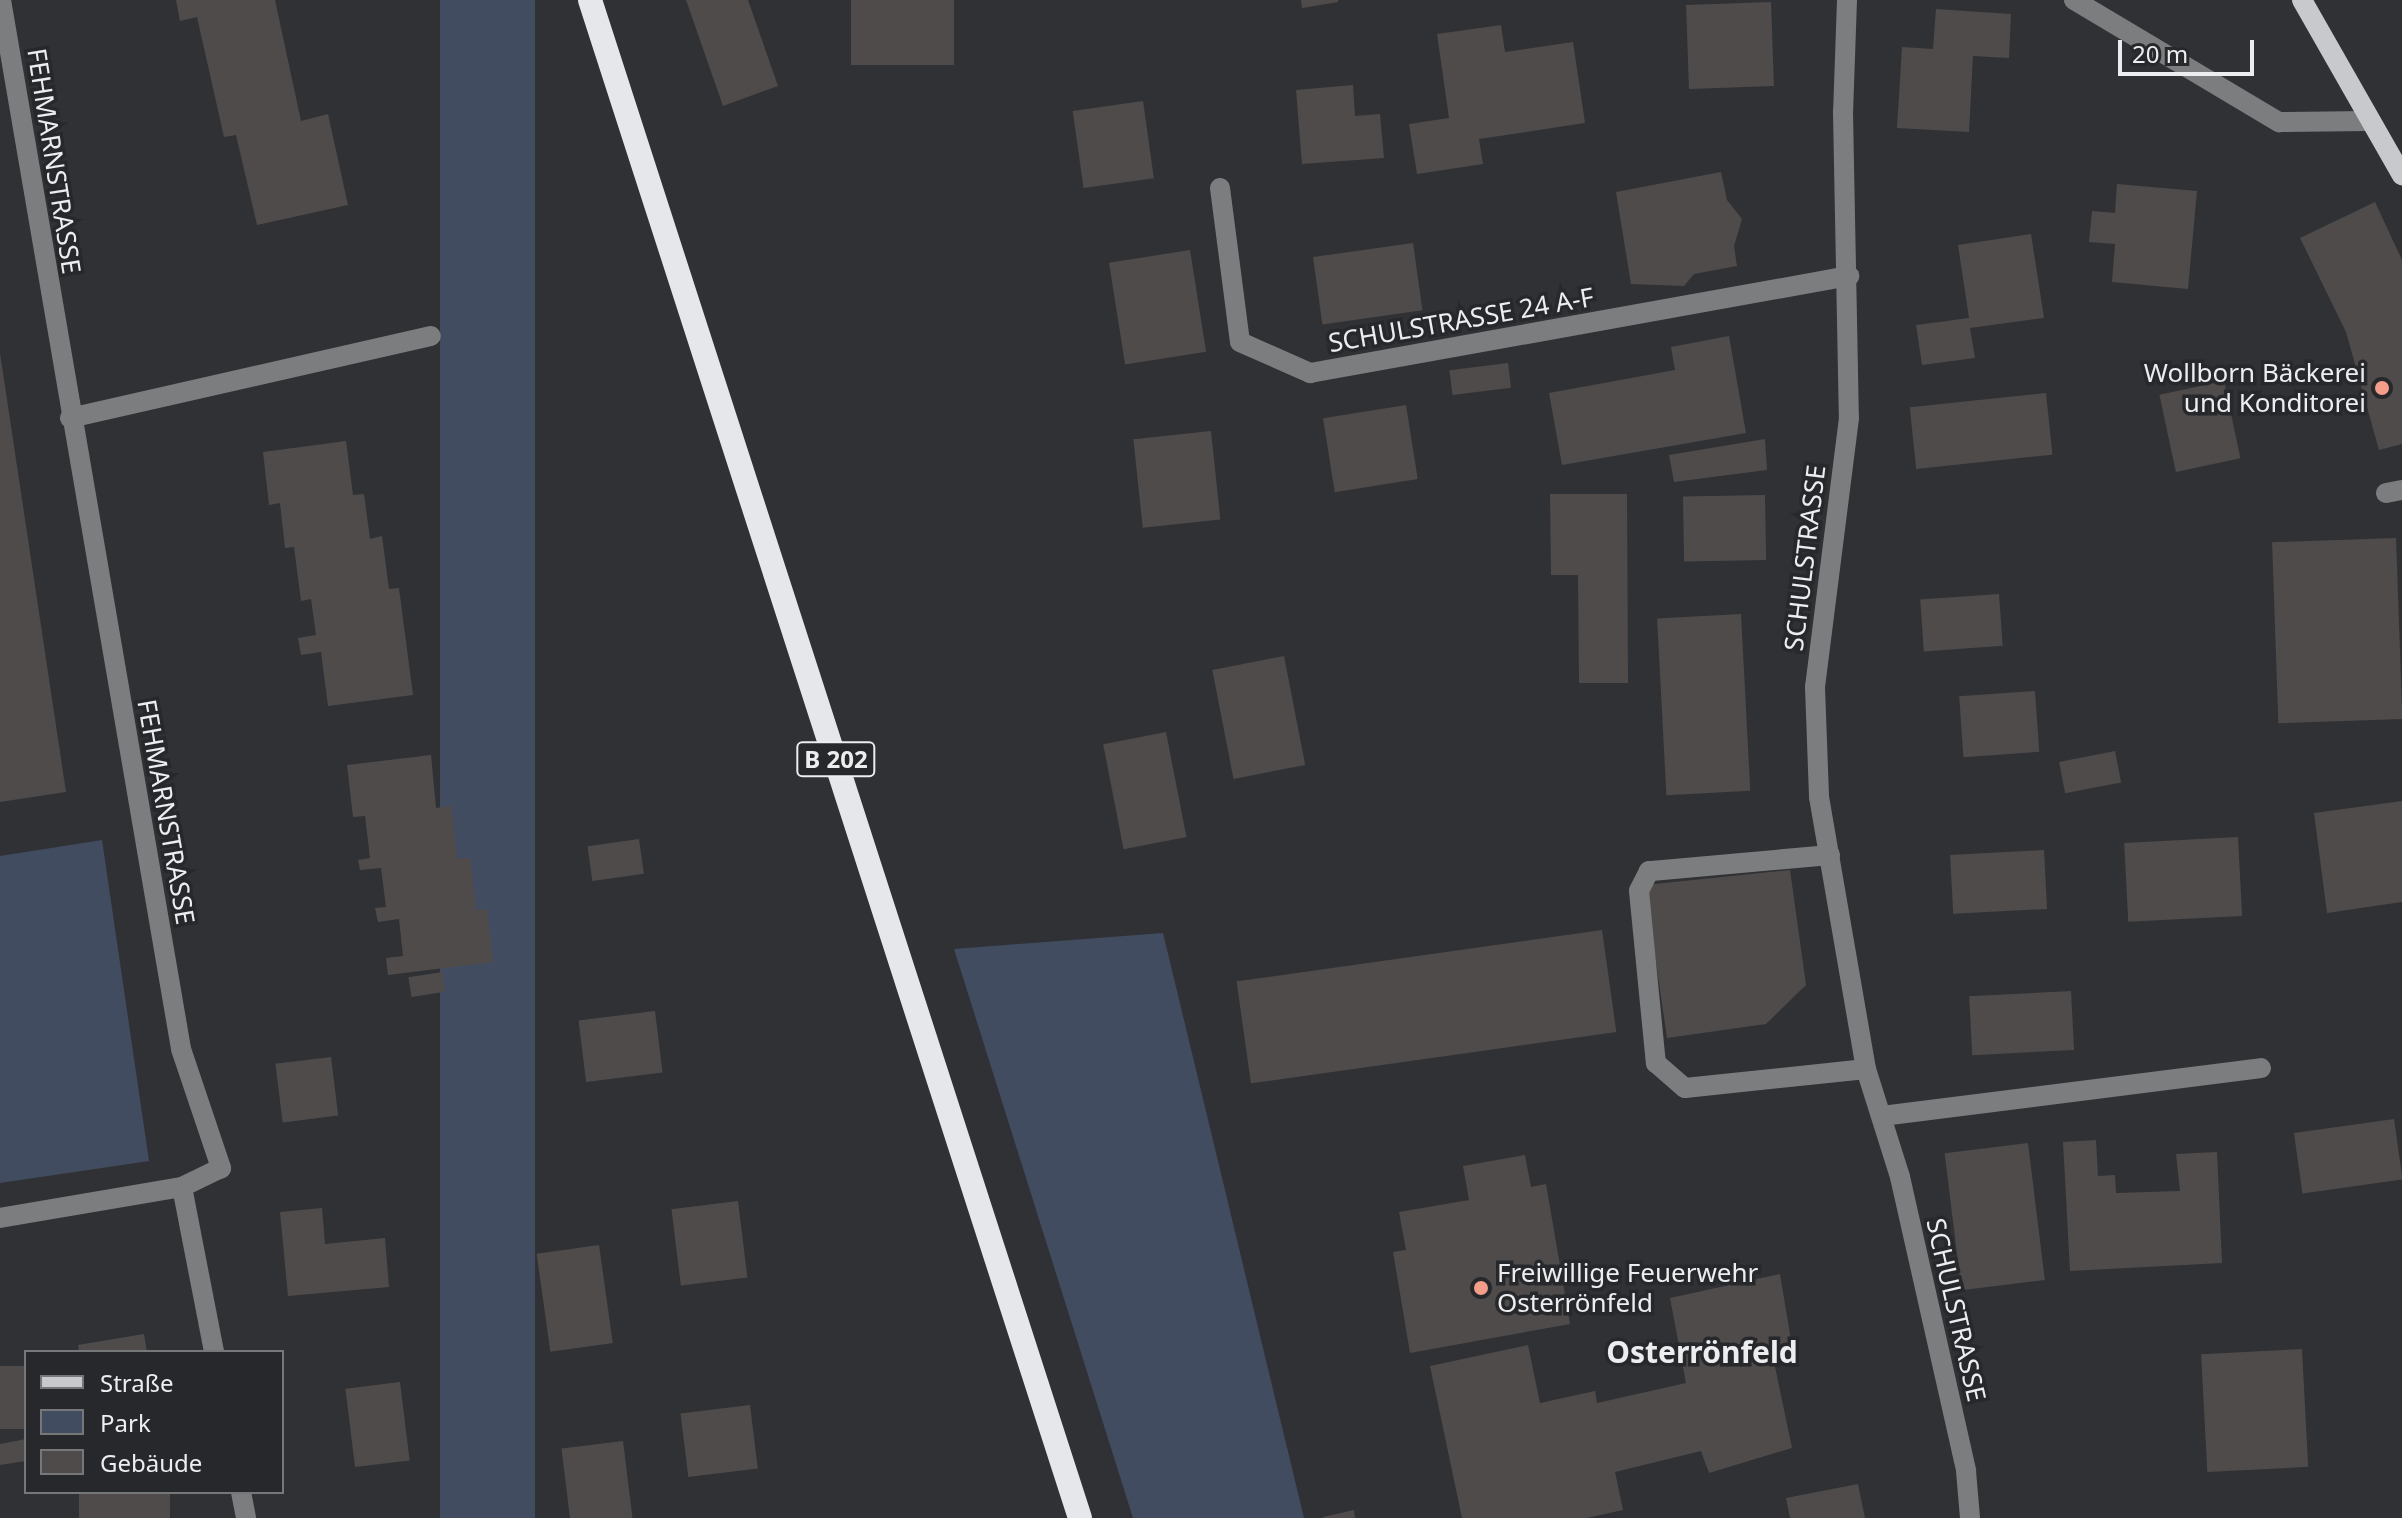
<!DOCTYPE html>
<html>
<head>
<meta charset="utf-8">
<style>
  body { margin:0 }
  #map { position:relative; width:2402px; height:1518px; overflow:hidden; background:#303135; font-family:"Noto Sans",sans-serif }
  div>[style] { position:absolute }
  .green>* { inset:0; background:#424c60; transform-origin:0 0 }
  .building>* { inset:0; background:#4f4b4a; transform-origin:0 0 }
  .minor>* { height:20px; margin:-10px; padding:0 10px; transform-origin:10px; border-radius:10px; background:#7c7d7f }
  .major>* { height:20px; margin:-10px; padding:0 10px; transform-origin:10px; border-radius:10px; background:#c7c9cc }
  .highway>* { height:24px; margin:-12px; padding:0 12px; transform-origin:12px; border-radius:12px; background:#e5e7eb }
  .dots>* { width:22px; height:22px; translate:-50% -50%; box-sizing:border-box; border:4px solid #26282b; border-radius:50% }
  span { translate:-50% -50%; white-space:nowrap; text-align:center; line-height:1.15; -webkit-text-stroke:7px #26282b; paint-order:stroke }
  .shield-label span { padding:2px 6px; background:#26282b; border:2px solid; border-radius:6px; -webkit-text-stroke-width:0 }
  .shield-label { font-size:24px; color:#ebedef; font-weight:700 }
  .street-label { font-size:26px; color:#ebedef }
  .poi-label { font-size:26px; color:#ebedef }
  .right { translate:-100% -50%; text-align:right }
  .left { translate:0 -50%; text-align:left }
  .quarter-label { font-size:30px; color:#ebedef; font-weight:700 }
  .legend { position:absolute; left:24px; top:1350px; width:260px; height:144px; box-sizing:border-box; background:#26282b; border:2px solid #757779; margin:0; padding:10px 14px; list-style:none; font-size:24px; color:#ebedef }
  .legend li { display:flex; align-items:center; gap:16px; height:40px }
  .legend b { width:40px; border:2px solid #757779 }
  .scale { position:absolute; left:2118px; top:40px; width:136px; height:36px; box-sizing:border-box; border:4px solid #ebedef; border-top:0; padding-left:10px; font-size:24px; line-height:28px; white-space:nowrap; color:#ebedef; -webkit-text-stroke:6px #26282b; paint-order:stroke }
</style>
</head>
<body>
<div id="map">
  <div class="green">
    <i style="left:440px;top:0;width:95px;height:1594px"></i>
    <i style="clip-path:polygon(102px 840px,149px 1161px,0 1183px,0 856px)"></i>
    <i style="clip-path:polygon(1163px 933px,1304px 1518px,1133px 1518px,954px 949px)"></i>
  </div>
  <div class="building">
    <i style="clip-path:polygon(176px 0,275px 0,301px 121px,328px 114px,348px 205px,257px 225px,236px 135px,224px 137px,197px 17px,180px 21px)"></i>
    <i style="clip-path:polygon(686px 0,748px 0,778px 86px,723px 106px)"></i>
    <i style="left:851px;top:0;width:103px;height:65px"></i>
    <i style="clip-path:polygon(1301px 0,1338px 0,1338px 2px,1302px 8px)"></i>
    <i style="left:1771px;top:2px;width:84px;height:85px;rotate:88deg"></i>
    <i style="clip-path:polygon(1936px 9px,2011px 14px,2009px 58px,1973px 56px,1969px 132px,1897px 128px,1902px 47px,1933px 49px)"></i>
    <i style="clip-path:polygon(1501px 25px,1505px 52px,1573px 42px,1585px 123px,1479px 139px,1483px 164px,1417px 174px,1409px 124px,1449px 118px,1437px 34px)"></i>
    <i style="clip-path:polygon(1353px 85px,1355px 116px,1380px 114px,1384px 158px,1302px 164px,1296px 90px)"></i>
    <i style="left:1143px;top:101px;width:78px;height:71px;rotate:82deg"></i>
    <i style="clip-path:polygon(1721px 172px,1727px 200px,1742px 219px,1734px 246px,1737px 266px,1694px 274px,1684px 286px,1631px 284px,1616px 192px)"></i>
    <i style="clip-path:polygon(2117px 184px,2197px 191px,2188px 289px,2112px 282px,2115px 244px,2089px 242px,2092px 211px,2115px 213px)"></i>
    <i style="clip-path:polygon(2375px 202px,2402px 260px,2402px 444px,2379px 450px,2346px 332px,2300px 238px)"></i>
    <i style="clip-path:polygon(2031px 234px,2044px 318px,1970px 328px,1975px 358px,1922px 365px,1916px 325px,1969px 318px,1958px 245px)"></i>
    <i style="left:1413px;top:243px;width:68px;height:101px;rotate:82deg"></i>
    <i style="left:1190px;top:250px;width:103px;height:82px;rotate:81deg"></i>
    <i style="clip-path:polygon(1729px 336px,1746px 433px,1562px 465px,1549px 393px,1675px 370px,1671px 347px)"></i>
    <i style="clip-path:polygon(0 353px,66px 792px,0 802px)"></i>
    <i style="left:1508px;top:363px;width:25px;height:59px;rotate:83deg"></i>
    <i style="left:2224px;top:381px;width:79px;height:66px;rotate:78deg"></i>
    <i style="left:2046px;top:393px;width:62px;height:137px;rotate:84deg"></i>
    <i style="left:1406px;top:405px;width:75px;height:84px;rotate:81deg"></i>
    <i style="left:1211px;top:431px;width:89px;height:78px;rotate:84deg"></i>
    <i style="clip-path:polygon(1765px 439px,1767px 470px,1674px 482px,1669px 455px)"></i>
    <i style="clip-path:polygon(346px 441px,353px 495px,364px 494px,370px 539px,382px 536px,389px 589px,399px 588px,413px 695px,328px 706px,321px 652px,301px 655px,298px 638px,316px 635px,311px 599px,301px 601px,294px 547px,285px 548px,280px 503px,269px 505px,263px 452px)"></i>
    <i style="clip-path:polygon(1550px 494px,1627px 494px,1628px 683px,1579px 683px,1578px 575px,1551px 575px)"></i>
    <i style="left:1765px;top:495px;width:65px;height:82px;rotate:89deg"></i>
    <i style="left:2396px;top:538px;width:181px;height:124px;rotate:88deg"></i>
    <i style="left:1999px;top:594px;width:52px;height:79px;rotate:86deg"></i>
    <i style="left:1741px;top:614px;width:177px;height:84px;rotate:87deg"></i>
    <i style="left:1284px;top:656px;width:111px;height:73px;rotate:79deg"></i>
    <i style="left:2035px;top:691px;width:61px;height:76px;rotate:86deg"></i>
    <i style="left:1166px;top:732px;width:107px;height:64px;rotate:79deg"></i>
    <i style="left:2115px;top:751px;width:32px;height:57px;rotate:79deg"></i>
    <i style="clip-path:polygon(431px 755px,436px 808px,451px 806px,457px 859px,470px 858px,476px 910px,487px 909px,493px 962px,388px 975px,386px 958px,403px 956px,399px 919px,378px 922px,375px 908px,386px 907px,381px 868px,360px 870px,358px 860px,370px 858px,365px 816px,353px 817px,347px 765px)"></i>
    <i style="clip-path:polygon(2402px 801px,2402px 902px,2327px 913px,2314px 813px)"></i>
    <i style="left:2238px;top:837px;width:79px;height:114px;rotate:87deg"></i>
    <i style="left:639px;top:839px;width:35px;height:52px;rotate:82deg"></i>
    <i style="left:2044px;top:850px;width:59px;height:94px;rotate:87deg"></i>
    <i style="clip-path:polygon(1790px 870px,1806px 985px,1766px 1024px,1667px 1038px,1645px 885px)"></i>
    <i style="left:1602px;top:930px;width:103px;height:369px;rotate:82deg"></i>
    <i style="left:442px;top:972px;width:20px;height:34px;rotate:81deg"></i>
    <i style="left:2071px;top:991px;width:59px;height:102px;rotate:87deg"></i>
    <i style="left:655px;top:1011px;width:62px;height:77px;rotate:83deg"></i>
    <i style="left:331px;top:1057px;width:59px;height:56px;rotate:83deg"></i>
    <i style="left:2394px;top:1119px;width:61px;height:101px;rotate:82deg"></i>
    <i style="clip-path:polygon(2096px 1140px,2098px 1176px,2115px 1175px,2116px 1193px,2180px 1191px,2176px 1154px,2217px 1152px,2222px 1263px,2070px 1271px,2063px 1142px)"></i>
    <i style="left:2028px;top:1143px;width:138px;height:84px;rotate:83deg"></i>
    <i style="clip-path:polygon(1525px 1155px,1531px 1187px,1546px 1184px,1570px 1324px,1410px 1353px,1393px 1252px,1406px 1250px,1399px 1212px,1469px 1200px,1463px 1166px)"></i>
    <i style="left:738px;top:1201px;width:77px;height:67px;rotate:83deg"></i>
    <i style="clip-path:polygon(322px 1208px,325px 1244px,385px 1238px,389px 1287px,288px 1296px,280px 1212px)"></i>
    <i style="left:599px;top:1245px;width:99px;height:63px;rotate:82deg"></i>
    <i style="clip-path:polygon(1780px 1274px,1794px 1358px,1774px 1362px,1792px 1448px,1709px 1473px,1701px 1451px,1615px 1472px,1623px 1510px,1587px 1518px,1462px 1518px,1430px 1366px,1528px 1345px,1540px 1403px,1595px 1391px,1597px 1403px,1686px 1383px,1670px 1298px)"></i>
    <i style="clip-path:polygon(144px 1334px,147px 1352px,79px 1352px,78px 1345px)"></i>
    <i style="left:2302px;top:1349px;width:118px;height:101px;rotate:87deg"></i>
    <i style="left:26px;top:1366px;width:63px;height:26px;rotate:90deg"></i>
    <i style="left:400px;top:1382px;width:79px;height:55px;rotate:83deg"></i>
    <i style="left:750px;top:1405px;width:64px;height:70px;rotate:83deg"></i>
    <i style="clip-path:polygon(26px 1439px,26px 1461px,0 1465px,0 1444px)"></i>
    <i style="left:623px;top:1441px;width:78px;height:62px;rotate:83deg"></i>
    <i style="clip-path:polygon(1858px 1484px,1865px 1518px,1790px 1518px,1786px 1498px)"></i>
    <i style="left:79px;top:1492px;width:91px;height:26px"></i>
    <i style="clip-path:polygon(1354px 1510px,1355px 1518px,1323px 1518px,1323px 1517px)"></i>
  </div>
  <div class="minor">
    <i style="left:1px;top:0;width:1064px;rotate:80.26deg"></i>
    <i style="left:181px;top:1049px;width:126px;rotate:71.4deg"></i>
    <i style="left:221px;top:1168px;width:43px;rotate:154deg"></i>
    <i style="left:182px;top:1187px;width:168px;rotate:79deg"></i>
    <i style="left:1847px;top:0;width:112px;rotate:92deg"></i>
    <i style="left:1843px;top:112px;width:306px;rotate:88.9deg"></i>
    <i style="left:1849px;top:418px;width:271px;rotate:97.2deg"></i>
    <i style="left:1815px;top:687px;width:110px;rotate:87.9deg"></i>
    <i style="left:1819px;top:797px;width:276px;rotate:80.2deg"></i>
    <i style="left:1866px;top:1069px;width:113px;rotate:72.5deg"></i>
    <i style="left:1900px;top:1177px;width:301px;rotate:77.3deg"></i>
    <i style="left:1966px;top:1471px;width:47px;rotate:85.1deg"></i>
    <i style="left:2074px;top:0;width:239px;rotate:30.8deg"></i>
    <i style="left:2279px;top:122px;width:88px;rotate:-0.7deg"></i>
    <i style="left:1220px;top:188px;width:155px;rotate:82.6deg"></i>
    <i style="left:1240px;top:342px;width:77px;rotate:23.9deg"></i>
    <i style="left:1310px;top:373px;width:548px;rotate:-10.2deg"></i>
    <i style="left:70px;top:418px;width:370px;rotate:-12.8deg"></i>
    <i style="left:2386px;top:493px;width:16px;rotate:-11deg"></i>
    <i style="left:1830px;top:855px;width:182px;rotate:174.9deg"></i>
    <i style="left:1649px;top:871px;width:22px;rotate:117deg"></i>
    <i style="left:1639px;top:891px;width:173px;rotate:84.4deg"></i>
    <i style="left:1656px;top:1063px;width:38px;rotate:41deg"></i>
    <i style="left:1685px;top:1088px;width:182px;rotate:-6deg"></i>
    <i style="left:1882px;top:1116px;width:382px;rotate:-7.2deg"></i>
    <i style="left:0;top:1218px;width:185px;rotate:-9.7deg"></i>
    <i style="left:241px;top:1492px;width:26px;rotate:79deg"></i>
  </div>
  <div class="major">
    <i style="left:2302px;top:0;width:202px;rotate:60.3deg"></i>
  </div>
  <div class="highway">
    <i style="left:590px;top:0;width:1595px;rotate:72.11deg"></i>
  </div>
  <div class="dots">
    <i style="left:2382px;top:388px;background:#f49e8a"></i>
    <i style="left:1481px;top:1288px;background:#f49e8a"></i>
  </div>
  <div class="shield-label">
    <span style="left:836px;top:759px">B 202</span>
  </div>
  <div class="street-label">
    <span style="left:54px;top:161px;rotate:81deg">FEHMARNSTRASSE</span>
    <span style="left:1461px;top:320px;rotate:-10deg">SCHULSTRASSE 24 A-F</span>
    <span style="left:1805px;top:558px;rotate:-83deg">SCHULSTRASSE</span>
    <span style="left:166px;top:812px;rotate:80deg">FEHMARNSTRASSE</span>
    <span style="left:1956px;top:1310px;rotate:77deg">SCHULSTRASSE</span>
  </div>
  <div class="poi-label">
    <span class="right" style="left:2366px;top:388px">Wollborn Bäckerei<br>und Konditorei</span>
    <span class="left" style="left:1497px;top:1288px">Freiwillige Feuerwehr<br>Osterrönfeld</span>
  </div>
  <div class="quarter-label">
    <span style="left:1702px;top:1352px">Osterrönfeld</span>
  </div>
  <ul class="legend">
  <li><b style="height:10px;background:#c7c9cc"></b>Straße</li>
  <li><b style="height:22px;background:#424c60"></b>Park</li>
  <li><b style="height:22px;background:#4f4b4a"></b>Gebäude</li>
  </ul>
  <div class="scale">20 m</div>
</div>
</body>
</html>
